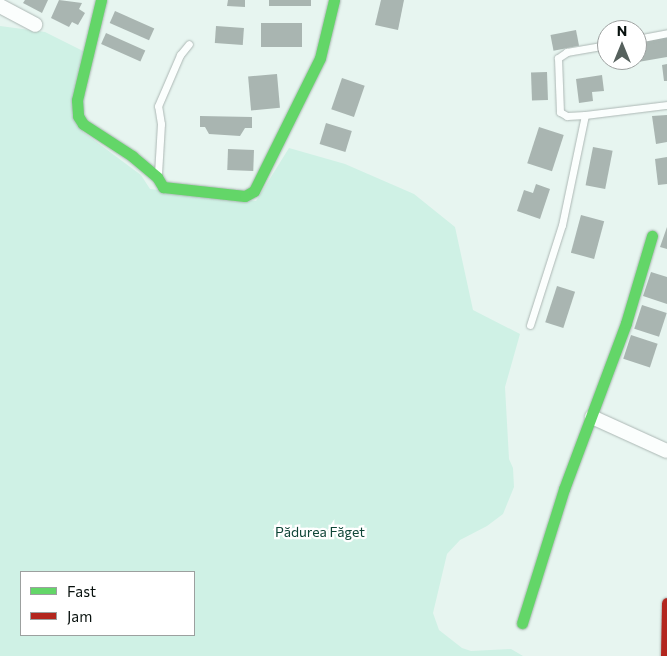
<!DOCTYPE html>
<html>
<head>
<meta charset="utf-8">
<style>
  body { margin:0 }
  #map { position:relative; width:667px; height:656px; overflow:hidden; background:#e7f5f0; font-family:Commissioner,sans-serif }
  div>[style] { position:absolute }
  .green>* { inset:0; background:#cff1e5 }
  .building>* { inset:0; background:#a9b5b1; transform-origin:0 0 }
  .roads { filter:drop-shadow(0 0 1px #acb7b4) drop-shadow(0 0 1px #acb7b4) }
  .lane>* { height:7px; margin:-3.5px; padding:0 3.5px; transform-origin:3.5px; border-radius:3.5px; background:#fbfefd }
  .street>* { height:14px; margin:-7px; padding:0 7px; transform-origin:7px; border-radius:7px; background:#fbfefd }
  .fast>* { height:11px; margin:-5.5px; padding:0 5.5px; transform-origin:5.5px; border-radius:5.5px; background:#63d668 }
  .jam>* { height:11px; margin:-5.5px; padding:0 5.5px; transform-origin:5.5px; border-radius:5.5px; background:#b3261e }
  span { translate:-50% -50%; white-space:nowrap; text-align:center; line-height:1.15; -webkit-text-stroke:4.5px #fff; paint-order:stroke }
  .park-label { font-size:14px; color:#0f4537 }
  .legend { position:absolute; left:20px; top:571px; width:175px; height:65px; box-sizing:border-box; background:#fff; border:1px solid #9ca09f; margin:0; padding:6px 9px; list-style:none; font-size:15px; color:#08110e }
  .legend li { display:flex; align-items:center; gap:10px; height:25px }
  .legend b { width:25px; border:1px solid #9ca09f }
  .north { position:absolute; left:597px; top:20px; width:50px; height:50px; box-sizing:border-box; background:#fff; border:1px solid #9ca09f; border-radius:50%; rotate:0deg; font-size:14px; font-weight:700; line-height:20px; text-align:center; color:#08110e }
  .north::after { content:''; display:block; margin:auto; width:18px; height:22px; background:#56615d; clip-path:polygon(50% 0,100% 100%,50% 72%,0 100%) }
</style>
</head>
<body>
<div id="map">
  <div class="green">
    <i style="clip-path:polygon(evenodd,0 26px,45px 32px,87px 53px,83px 132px,141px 175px,150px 189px,256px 201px,289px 148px,345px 164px,414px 194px,455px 227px,473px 310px,520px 334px,505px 387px,509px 459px,513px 468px,514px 487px,503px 514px,487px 526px,460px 540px,447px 554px,433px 613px,439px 630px,462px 648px,471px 651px,511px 649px,523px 656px,0 656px,0 26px,21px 572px,194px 572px,194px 635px,21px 635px,21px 572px)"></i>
  </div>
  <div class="building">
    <i style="clip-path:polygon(25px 0,48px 0,42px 13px,23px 3px)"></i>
    <i style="clip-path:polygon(59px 0,82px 3px,79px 9px,85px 13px,78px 25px,72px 22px,69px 27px,51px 18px)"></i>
    <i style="clip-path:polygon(228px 0,245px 0,245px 7px,227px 6px)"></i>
    <i style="left:269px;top:0;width:42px;height:6px"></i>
    <i style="clip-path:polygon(381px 0,404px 0,398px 30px,375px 25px)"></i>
    <i style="left:115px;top:11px;width:43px;height:13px;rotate:24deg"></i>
    <i style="left:261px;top:23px;width:41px;height:24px"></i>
    <i style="left:216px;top:26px;width:28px;height:17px;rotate:4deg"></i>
    <i style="left:576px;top:30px;width:16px;height:26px;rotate:79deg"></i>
    <i style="left:106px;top:33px;width:43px;height:12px;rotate:24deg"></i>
    <i style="clip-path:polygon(667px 37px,667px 57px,638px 62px,637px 43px)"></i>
    <i style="clip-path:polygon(667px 64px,667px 81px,664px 81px,662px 65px)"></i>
    <i style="left:547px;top:72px;width:28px;height:16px;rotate:88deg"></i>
    <i style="left:277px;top:74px;width:34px;height:29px;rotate:85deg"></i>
    <i style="clip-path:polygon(602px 75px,604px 91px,592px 92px,593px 101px,579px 103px,576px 79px)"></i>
    <i style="left:342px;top:78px;width:24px;height:33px;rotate:19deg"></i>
    <i style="clip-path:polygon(667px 115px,667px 142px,656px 144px,652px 116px)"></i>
    <i style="clip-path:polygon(200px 116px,252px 117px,252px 128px,245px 128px,240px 136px,209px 134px,205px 127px,200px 127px)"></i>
    <i style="left:326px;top:123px;width:27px;height:22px;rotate:17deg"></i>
    <i style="left:539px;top:127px;width:26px;height:38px;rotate:18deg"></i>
    <i style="left:593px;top:147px;width:20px;height:39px;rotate:11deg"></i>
    <i style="left:228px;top:149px;width:26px;height:21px;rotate:2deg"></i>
    <i style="clip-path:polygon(667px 157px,667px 184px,658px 185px,655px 159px)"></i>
    <i style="clip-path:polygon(536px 184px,550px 189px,540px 219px,517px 211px,524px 190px,533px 193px)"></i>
    <i style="left:581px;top:215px;width:24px;height:39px;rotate:15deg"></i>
    <i style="clip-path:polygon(667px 227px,667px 249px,660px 247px)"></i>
    <i style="clip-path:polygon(651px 272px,667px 277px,667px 304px,643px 296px)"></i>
    <i style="left:557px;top:286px;width:19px;height:38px;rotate:18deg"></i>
    <i style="left:642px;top:305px;width:26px;height:25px;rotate:18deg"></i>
    <i style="left:631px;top:335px;width:28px;height:25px;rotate:18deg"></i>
  </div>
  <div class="roads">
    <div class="lane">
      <i style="left:637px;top:39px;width:31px;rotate:-11deg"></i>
      <i style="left:607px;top:45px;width:41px;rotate:170.1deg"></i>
      <i style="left:567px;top:52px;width:11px;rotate:146deg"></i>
      <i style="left:558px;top:58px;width:54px;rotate:87.9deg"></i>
      <i style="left:560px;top:112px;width:8px;rotate:30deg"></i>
      <i style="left:567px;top:116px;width:18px;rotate:-3deg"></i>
      <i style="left:585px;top:115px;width:83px;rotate:-7deg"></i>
      <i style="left:158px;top:174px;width:50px;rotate:-86.6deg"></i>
      <i style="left:161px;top:124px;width:18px;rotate:-99deg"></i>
      <i style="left:158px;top:106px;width:56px;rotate:-66.7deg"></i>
      <i style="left:180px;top:55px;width:14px;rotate:-51deg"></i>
      <i style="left:530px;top:325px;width:105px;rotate:-72.3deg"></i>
      <i style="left:562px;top:225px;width:112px;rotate:-78.2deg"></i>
    </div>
    <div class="street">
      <i style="left:0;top:6px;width:40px;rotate:28deg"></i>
      <i style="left:592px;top:417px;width:82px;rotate:24.4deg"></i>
    </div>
    <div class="fast">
      <i style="left:101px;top:0;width:103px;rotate:103.5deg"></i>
      <i style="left:77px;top:100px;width:16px;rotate:86deg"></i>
      <i style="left:78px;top:116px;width:9px;rotate:58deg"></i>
      <i style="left:83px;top:124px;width:59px;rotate:33.1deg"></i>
      <i style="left:132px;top:156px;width:33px;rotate:40deg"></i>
      <i style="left:157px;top:177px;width:12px;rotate:59deg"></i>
      <i style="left:163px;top:187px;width:82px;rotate:6.3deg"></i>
      <i style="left:245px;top:196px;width:10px;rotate:-29deg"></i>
      <i style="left:254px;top:191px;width:148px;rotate:-63.6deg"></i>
      <i style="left:320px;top:58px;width:60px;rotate:-76.4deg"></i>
      <i style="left:522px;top:623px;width:140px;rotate:-72.6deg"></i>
      <i style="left:564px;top:489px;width:177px;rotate:-69.5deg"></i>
      <i style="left:626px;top:323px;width:91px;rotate:-73.4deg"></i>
    </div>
    <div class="jam">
      <i style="left:666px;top:656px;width:53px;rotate:-88.9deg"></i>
    </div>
  </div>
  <div class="park-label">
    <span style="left:320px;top:532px">Pădurea Făget</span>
  </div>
  <ul class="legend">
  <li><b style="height:6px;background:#63d668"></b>Fast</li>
  <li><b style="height:6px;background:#b3261e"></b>Jam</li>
  </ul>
  <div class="north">N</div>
</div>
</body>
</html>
